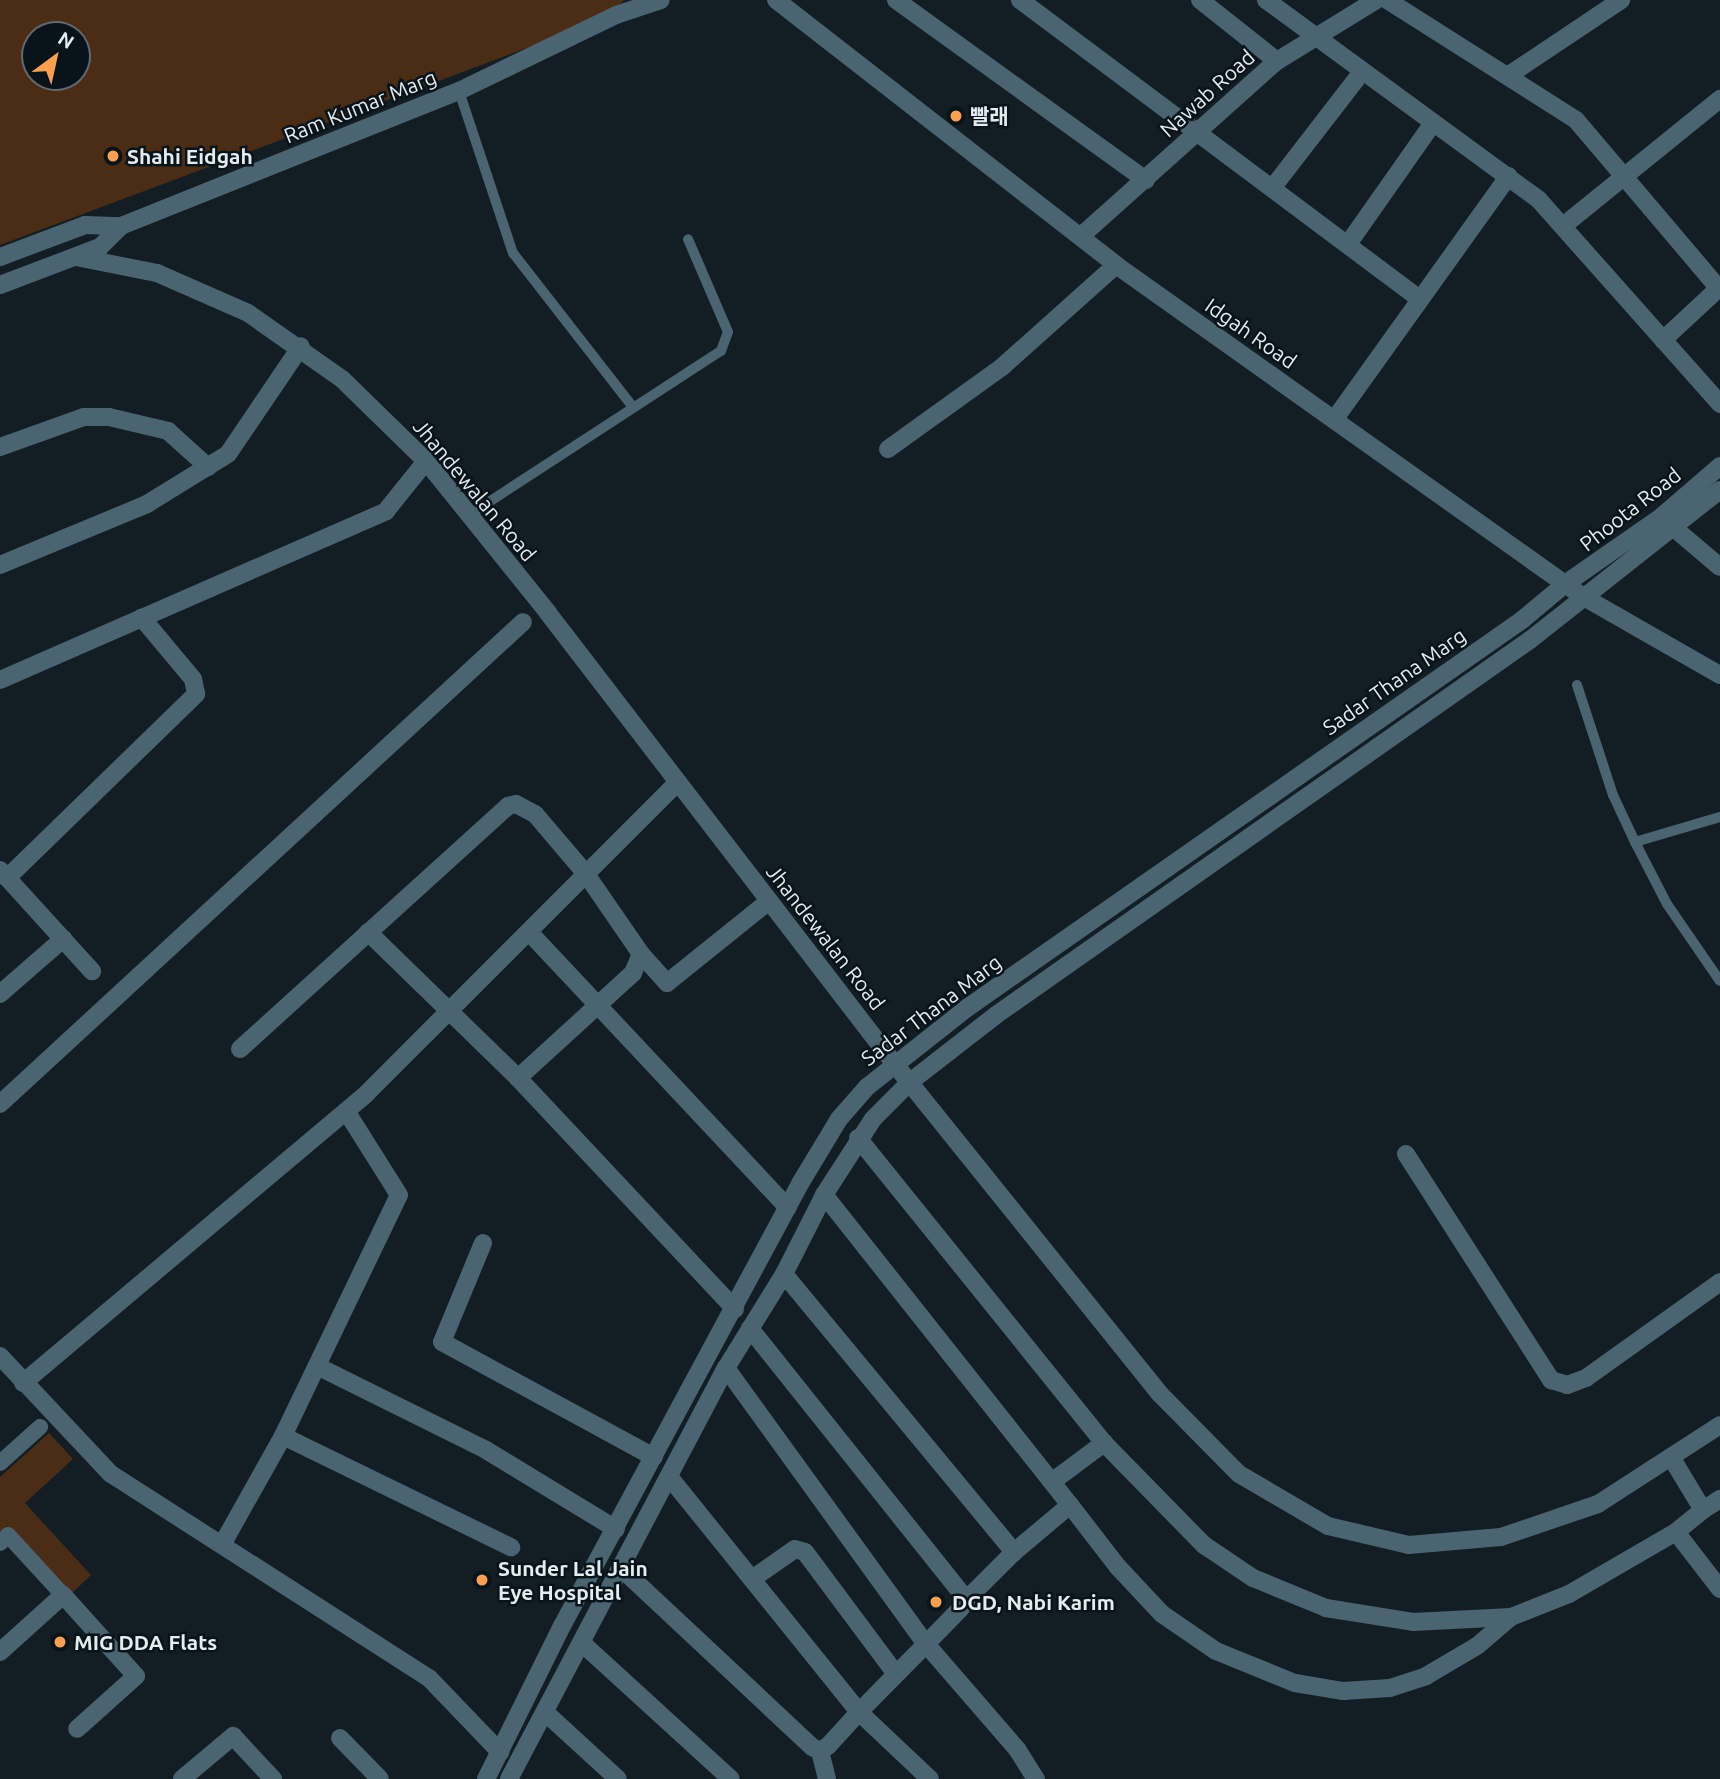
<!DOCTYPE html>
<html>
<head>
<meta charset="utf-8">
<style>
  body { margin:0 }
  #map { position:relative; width:1720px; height:1779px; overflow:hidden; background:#121e24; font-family:Ubuntu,"Noto Sans KR",sans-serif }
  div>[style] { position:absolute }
  .green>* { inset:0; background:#4a2d14 }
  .service>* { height:10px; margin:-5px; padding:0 5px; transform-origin:5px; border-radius:5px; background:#4b6471 }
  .pedestrian>* { height:16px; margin:-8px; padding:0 8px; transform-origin:8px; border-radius:8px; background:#4b6471 }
  .minor>* { height:18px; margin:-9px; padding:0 9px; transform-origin:9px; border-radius:9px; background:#4b6471 }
  .tertiary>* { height:18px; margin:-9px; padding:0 9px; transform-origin:9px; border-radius:9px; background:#4b6471 }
  .dots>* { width:19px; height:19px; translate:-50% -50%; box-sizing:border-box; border:4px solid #09141a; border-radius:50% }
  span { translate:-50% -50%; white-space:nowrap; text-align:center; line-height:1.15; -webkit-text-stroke:5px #09141a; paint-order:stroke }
  .street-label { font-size:21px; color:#e4ecf0 }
  .poi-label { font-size:21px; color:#e4ecf0; font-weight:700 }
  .left { translate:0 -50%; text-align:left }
  .north { position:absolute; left:21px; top:21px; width:70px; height:70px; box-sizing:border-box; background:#09141a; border:2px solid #616a70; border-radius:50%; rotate:33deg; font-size:19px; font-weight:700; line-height:28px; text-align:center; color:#e4ecf0 }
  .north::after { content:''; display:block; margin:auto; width:24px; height:32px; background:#fa9f4e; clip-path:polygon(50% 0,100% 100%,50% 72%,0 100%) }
</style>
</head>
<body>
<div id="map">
  <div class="green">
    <i style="clip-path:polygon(evenodd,0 0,624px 0,607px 18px,0 245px,0 0,35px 35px,77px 35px,77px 77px,35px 77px,35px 35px)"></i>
    <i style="clip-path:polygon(49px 1433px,73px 1459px,25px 1503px,91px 1575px,70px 1595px,7px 1526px,0 1531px,0 1477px)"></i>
  </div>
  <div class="service">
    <i style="left:459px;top:91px;width:171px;rotate:71.6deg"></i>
    <i style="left:513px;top:253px;width:195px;rotate:52.1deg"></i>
    <i style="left:469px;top:515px;width:301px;rotate:-33.1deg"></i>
    <i style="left:721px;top:351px;width:20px;rotate:-70deg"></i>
    <i style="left:728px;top:332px;width:101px;rotate:-113.3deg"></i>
    <i style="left:1577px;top:685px;width:116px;rotate:71.9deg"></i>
    <i style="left:1613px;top:795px;width:52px;rotate:64.9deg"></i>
    <i style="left:1635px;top:842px;width:70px;rotate:62.7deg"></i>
    <i style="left:1667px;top:904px;width:93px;rotate:55.5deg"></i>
    <i style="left:1635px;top:842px;width:89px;rotate:-16.4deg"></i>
  </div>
  <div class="pedestrian">
    <i style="left:0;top:1463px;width:54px;rotate:-42deg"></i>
    <i style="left:0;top:1543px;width:11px;rotate:-45deg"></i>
    <i style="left:8px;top:1535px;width:81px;rotate:47.5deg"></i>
  </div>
  <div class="minor">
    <i style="left:896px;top:0;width:308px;rotate:35.8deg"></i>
    <i style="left:1020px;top:0;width:499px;rotate:36.8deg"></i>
    <i style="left:1200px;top:0;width:98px;rotate:38.4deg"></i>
    <i style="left:1266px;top:0;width:338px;rotate:36.2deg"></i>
    <i style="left:1539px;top:200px;width:273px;rotate:48.4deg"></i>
    <i style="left:1387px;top:0;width:224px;rotate:32.4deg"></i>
    <i style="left:1576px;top:120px;width:223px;rotate:49.7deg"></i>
    <i style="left:1509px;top:75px;width:135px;rotate:-33.8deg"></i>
    <i style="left:1273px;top:187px;width:144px;rotate:-52.3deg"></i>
    <i style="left:1563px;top:226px;width:202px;rotate:-39deg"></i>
    <i style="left:1081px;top:236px;width:263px;rotate:-41.8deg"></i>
    <i style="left:1277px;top:61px;width:116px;rotate:-31.6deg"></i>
    <i style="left:1348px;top:244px;width:148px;rotate:-54.9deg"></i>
    <i style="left:76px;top:257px;width:83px;rotate:11.2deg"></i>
    <i style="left:157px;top:273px;width:99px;rotate:23.7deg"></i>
    <i style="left:248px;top:313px;width:115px;rotate:35.1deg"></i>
    <i style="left:342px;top:379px;width:117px;rotate:44.3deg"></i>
    <i style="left:426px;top:461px;width:195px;rotate:51.2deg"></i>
    <i style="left:548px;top:613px;width:566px;rotate:52.46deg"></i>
    <i style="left:893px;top:1062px;width:426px;rotate:51.2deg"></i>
    <i style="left:1160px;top:1394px;width:112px;rotate:45.4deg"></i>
    <i style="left:1239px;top:1474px;width:103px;rotate:30.3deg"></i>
    <i style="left:1328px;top:1526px;width:83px;rotate:13.2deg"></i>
    <i style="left:1409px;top:1545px;width:92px;rotate:-5deg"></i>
    <i style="left:1501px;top:1537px;width:102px;rotate:-18.8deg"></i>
    <i style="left:1598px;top:1504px;width:145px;rotate:-32.9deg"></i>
    <i style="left:1663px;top:340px;width:78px;rotate:-42.9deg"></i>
    <i style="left:1334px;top:420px;width:300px;rotate:-54.4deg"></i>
    <i style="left:0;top:447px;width:89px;rotate:-19.7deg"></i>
    <i style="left:84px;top:417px;width:25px"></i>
    <i style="left:109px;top:417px;width:61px;rotate:13.3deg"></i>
    <i style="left:168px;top:431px;width:54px;rotate:42deg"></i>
    <i style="left:888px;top:449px;width:140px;rotate:-35.7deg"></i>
    <i style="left:1002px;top:367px;width:153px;rotate:-41.8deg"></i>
    <i style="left:1661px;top:517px;width:77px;rotate:40.3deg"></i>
    <i style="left:0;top:565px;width:159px;rotate:-22.5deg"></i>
    <i style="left:147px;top:504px;width:95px;rotate:-31.7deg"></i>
    <i style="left:228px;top:454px;width:130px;rotate:-55.9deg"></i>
    <i style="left:0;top:680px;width:421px;rotate:-23.6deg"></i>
    <i style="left:386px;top:511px;width:64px;rotate:-51.3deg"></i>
    <i style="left:0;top:870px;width:137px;rotate:47.7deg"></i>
    <i style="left:7px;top:878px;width:264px;rotate:-44.2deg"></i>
    <i style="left:196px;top:694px;width:15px;rotate:-101deg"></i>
    <i style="left:193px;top:679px;width:80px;rotate:-129.9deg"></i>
    <i style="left:368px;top:932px;width:209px;rotate:44.2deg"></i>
    <i style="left:518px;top:1078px;width:317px;rotate:46.8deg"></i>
    <i style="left:529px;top:932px;width:378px;rotate:46.8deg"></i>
    <i style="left:641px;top:954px;width:39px;rotate:48deg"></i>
    <i style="left:667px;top:983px;width:131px;rotate:-38.8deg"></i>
    <i style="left:0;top:994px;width:84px;rotate:-41.1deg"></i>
    <i style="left:240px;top:1049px;width:362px;rotate:-42.2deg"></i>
    <i style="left:508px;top:806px;width:8px;rotate:-14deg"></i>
    <i style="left:516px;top:804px;width:21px;rotate:28deg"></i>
    <i style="left:535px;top:814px;width:79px;rotate:49.6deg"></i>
    <i style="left:586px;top:874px;width:97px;rotate:55.5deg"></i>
    <i style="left:641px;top:954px;width:21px;rotate:113deg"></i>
    <i style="left:633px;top:973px;width:156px;rotate:137.6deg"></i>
    <i style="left:0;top:1104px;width:711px;rotate:-42.66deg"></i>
    <i style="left:858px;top:1138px;width:392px;rotate:51.1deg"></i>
    <i style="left:1104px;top:1443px;width:143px;rotate:45.6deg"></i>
    <i style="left:1204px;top:1545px;width:59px;rotate:34deg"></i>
    <i style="left:1253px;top:1578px;width:79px;rotate:22.3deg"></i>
    <i style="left:1326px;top:1608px;width:88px;rotate:9.1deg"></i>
    <i style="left:1413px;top:1622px;width:98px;rotate:-2.9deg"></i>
    <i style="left:1511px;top:1617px;width:62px;rotate:-21.6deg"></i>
    <i style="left:1569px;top:1594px;width:124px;rotate:-30.1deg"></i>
    <i style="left:1406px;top:1154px;width:269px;rotate:57.3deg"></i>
    <i style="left:1551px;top:1380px;width:17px;rotate:17deg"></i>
    <i style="left:1567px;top:1385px;width:20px;rotate:-20deg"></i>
    <i style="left:1586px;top:1378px;width:165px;rotate:-35.6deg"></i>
    <i style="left:483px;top:1243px;width:107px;rotate:112.5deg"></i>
    <i style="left:442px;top:1342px;width:241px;rotate:28.5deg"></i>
    <i style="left:784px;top:1274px;width:361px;rotate:50.4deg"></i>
    <i style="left:1014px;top:1552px;width:73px;rotate:-40deg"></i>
    <i style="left:1070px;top:1505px;width:396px;rotate:-128.4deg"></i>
    <i style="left:0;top:1356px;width:162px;rotate:46.8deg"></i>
    <i style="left:111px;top:1474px;width:378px;rotate:32.7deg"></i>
    <i style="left:429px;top:1678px;width:103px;rotate:46.2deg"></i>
    <i style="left:317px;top:1366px;width:189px;rotate:26.4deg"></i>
    <i style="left:486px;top:1450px;width:152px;rotate:31.3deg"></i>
    <i style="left:726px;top:1368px;width:341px;rotate:54.1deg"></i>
    <i style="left:926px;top:1644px;width:50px;rotate:-45.8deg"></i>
    <i style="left:961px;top:1608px;width:14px;rotate:-86deg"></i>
    <i style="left:962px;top:1594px;width:340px;rotate:-128.6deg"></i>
    <i style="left:23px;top:1383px;width:449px;rotate:-40.1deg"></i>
    <i style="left:366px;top:1094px;width:441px;rotate:-45deg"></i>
    <i style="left:283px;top:1436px;width:254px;rotate:26deg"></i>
    <i style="left:1671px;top:1457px;width:62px;rotate:58.9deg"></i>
    <i style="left:1703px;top:1510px;width:35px;rotate:141deg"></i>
    <i style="left:1676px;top:1532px;width:72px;rotate:52.3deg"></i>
    <i style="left:1053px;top:1481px;width:64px;rotate:-36.7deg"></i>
    <i style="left:1070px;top:1505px;width:78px;rotate:52.3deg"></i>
    <i style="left:1118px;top:1567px;width:64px;rotate:46.9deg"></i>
    <i style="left:1162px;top:1614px;width:65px;rotate:34.4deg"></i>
    <i style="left:1216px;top:1651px;width:85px;rotate:22.1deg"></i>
    <i style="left:1295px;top:1683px;width:49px;rotate:9.5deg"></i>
    <i style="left:1343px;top:1691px;width:47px;rotate:-3.7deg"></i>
    <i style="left:1390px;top:1688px;width:38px;rotate:-18deg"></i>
    <i style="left:1426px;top:1676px;width:59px;rotate:-30.5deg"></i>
    <i style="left:1477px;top:1646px;width:45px;rotate:-40.5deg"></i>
    <i style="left:1703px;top:1510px;width:20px;rotate:-33deg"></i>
    <i style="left:223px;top:1543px;width:123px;rotate:-60.7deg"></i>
    <i style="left:283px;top:1436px;width:267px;rotate:-64.3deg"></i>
    <i style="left:399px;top:1195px;width:99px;rotate:-122.2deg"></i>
    <i style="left:623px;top:1570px;width:259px;rotate:43.1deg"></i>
    <i style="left:812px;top:1747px;width:9px;rotate:27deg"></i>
    <i style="left:820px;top:1751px;width:9px;rotate:-32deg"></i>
    <i style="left:828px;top:1746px;width:46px;rotate:-47.6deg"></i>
    <i style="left:859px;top:1712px;width:301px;rotate:-128.9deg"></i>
    <i style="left:752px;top:1579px;width:52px;rotate:-34.9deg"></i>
    <i style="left:795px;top:1549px;width:10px;rotate:17deg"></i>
    <i style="left:805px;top:1552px;width:152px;rotate:53.3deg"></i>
    <i style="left:964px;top:1602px;width:71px;rotate:-45deg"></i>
    <i style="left:583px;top:1644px;width:200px;rotate:42.4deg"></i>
    <i style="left:0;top:1652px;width:85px;rotate:-42.1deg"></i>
    <i style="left:63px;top:1595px;width:109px;rotate:48deg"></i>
    <i style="left:136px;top:1676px;width:79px;rotate:138.1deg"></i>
    <i style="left:547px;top:1714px;width:96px;rotate:42.5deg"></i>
    <i style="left:340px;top:1738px;width:57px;rotate:45.7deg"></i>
    <i style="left:820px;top:1751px;width:29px;rotate:76deg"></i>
    <i style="left:182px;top:1779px;width:67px;rotate:-40.1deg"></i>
    <i style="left:233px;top:1736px;width:59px;rotate:47.1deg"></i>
    <i style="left:930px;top:1779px;width:98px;rotate:-136.7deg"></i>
    <i style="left:859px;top:1712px;width:95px;rotate:-45.4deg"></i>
    <i style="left:926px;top:1644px;width:139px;rotate:49.1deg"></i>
    <i style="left:1017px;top:1749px;width:36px;rotate:58deg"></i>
  </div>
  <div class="tertiary">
    <i style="left:776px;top:0;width:431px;rotate:37.9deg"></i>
    <i style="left:1116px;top:265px;width:572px;rotate:35.39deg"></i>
    <i style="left:1582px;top:596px;width:159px;rotate:29.8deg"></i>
    <i style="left:0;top:257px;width:91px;rotate:-20.6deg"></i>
    <i style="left:85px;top:225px;width:36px;rotate:2deg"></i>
    <i style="left:0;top:285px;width:107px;rotate:-20.8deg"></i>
    <i style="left:100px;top:247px;width:30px;rotate:-45deg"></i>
    <i style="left:121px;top:226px;width:364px;rotate:-21.8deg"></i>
    <i style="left:459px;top:91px;width:174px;rotate:-25.8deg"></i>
    <i style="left:616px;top:15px;width:47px;rotate:-18.4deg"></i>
    <i style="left:486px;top:1779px;width:171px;rotate:-63.6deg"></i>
    <i style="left:562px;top:1626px;width:504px;rotate:-61.71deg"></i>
    <i style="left:801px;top:1182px;width:74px;rotate:-58.9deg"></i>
    <i style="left:839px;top:1119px;width:43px;rotate:-48.8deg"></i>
    <i style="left:867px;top:1087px;width:127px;rotate:-38.3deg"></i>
    <i style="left:967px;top:1008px;width:677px;rotate:-34.96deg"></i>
    <i style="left:1522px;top:620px;width:56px;rotate:-39.9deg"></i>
    <i style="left:1565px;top:584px;width:117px;rotate:-34.9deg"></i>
    <i style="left:1661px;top:517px;width:78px;rotate:-40.8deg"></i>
    <i style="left:509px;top:1779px;width:465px;rotate:-62.2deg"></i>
    <i style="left:726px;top:1368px;width:110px;rotate:-58.3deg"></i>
    <i style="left:784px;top:1274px;width:89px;rotate:-63.1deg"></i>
    <i style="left:824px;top:1195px;width:90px;rotate:-57.2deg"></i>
    <i style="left:873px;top:1119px;width:52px;rotate:-45deg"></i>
    <i style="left:910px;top:1082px;width:109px;rotate:-37.9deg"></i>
    <i style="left:996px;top:1015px;width:653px;rotate:-35.08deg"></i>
    <i style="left:1530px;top:640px;width:242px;rotate:-38.3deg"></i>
  </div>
  <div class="dots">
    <i style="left:956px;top:116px;background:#fa9f4e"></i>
    <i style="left:113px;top:156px;background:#fa9f4e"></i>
    <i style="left:482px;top:1580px;background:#fa9f4e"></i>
    <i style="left:936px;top:1602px;background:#fa9f4e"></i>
    <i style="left:60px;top:1642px;background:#fa9f4e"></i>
  </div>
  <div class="street-label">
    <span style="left:1207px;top:93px;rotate:-42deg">Nawab Road</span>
    <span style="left:360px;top:106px;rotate:-22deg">Ram Kumar Marg</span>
    <span style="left:1251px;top:333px;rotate:35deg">Idgah Road</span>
    <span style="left:475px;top:490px;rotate:50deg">Jhandewalan Road</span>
    <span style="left:1630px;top:509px;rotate:-38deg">Phoota Road</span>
    <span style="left:1394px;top:681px;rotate:-35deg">Sadar Thana Marg</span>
    <span style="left:826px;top:937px;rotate:52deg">Jhandewalan Road</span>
    <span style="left:931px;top:1010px;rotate:-37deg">Sadar Thana Marg</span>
  </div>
  <div class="poi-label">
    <span class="left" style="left:970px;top:116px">빨래</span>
    <span class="left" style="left:127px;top:156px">Shahi Eidgah</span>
    <span class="left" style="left:498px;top:1580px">Sunder Lal Jain<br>Eye Hospital</span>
    <span class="left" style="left:952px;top:1602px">DGD, Nabi Karim</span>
    <span class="left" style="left:74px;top:1642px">MIG DDA Flats</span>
  </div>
  <div class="north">N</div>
</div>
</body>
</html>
